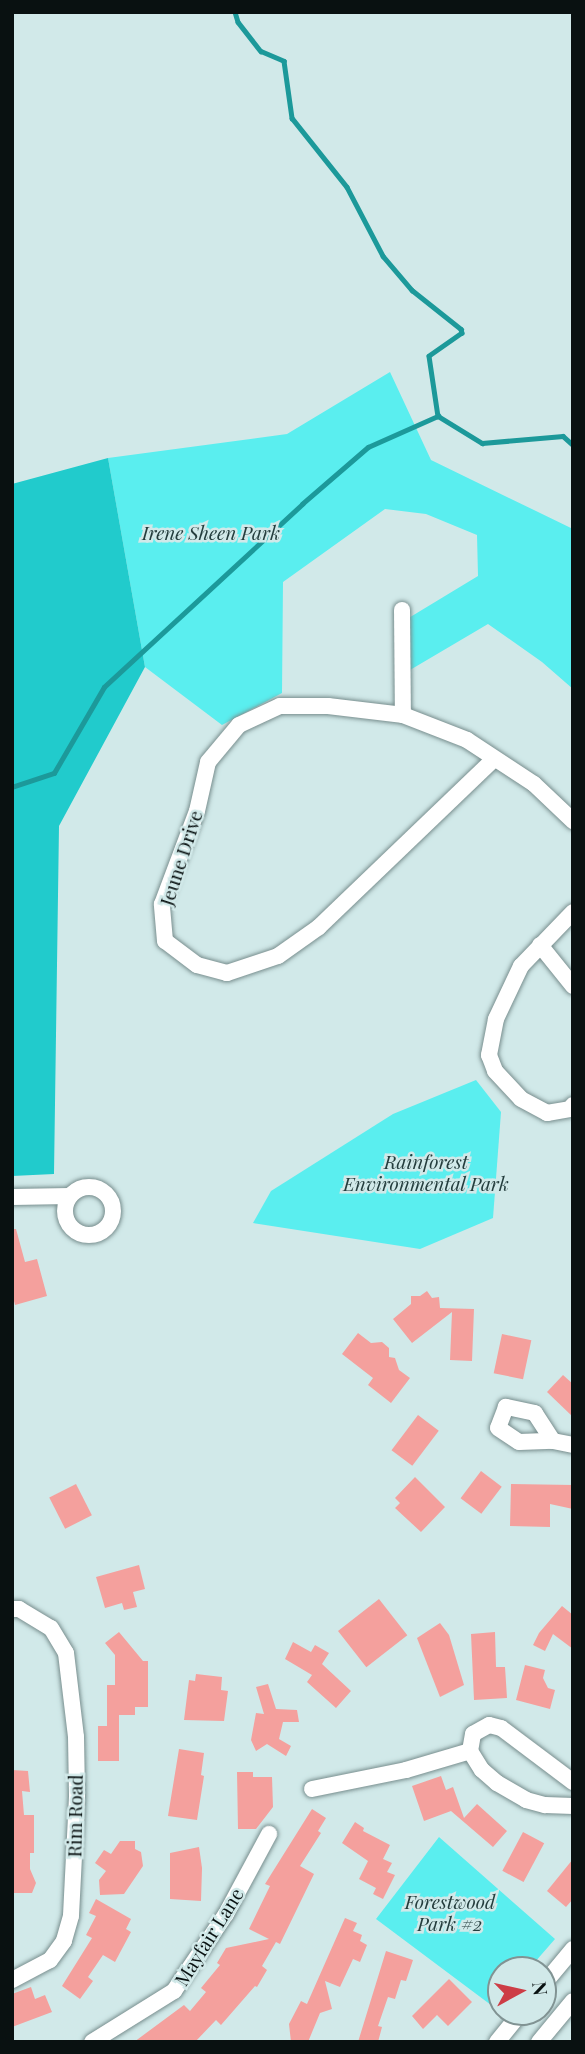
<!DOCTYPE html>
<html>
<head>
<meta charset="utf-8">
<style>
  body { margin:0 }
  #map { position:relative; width:585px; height:2054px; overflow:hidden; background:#d1e9e9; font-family:"Playfair Display",serif }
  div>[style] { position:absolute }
  .green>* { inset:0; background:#5aeeef }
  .forest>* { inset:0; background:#21cbcc }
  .stream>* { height:4.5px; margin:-2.25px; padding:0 2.25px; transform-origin:2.25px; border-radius:2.25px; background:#1c999a }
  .building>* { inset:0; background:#f4a09d; transform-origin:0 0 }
  .roads { filter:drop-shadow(0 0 2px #788e8e) drop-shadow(0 0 2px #788e8e) }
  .minor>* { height:16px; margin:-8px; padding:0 8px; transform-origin:8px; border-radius:8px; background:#fff }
  .minor>.ring { margin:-8px; padding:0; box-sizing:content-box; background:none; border:16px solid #fff; border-radius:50% }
  span { translate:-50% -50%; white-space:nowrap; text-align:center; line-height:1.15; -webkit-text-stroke:5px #d1e9e9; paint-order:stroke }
  .park-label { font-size:19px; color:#243d3d; font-style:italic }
  .street-label { font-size:19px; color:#091111 }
  .frame { position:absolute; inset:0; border:14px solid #091111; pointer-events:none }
  .north { position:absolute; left:487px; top:1956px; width:70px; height:70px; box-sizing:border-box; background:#d1e9e9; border:2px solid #819393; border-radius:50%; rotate:82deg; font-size:19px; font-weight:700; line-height:28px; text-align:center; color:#091111 }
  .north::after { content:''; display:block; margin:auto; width:24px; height:32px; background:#cd3d46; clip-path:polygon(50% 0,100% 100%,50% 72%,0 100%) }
</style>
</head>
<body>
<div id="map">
  <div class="green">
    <i style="clip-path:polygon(390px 372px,431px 460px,573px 529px,573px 689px,542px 662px,488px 624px,410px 670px,407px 619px,478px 576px,477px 535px,426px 514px,385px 509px,283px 582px,282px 693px,222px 725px,145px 667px,108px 458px,287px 434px)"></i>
    <i style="clip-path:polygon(476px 1080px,501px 1112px,493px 1218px,420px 1249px,253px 1223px,271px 1191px,393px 1114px)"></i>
    <i style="clip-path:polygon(439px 1837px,555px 1939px,528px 1970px,501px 1970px,501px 2001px,495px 2008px,376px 1919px)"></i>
  </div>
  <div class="forest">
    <i style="clip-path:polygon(108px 458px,145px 667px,59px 826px,54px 1174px,12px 1176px,12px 484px)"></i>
  </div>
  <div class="stream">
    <i style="left:235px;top:12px;width:10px;rotate:73deg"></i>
    <i style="left:238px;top:22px;width:37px;rotate:52deg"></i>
    <i style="left:261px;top:51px;width:25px;rotate:23deg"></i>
    <i style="left:284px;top:61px;width:58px;rotate:82deg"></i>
    <i style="left:292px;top:118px;width:88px;rotate:51.4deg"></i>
    <i style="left:347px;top:187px;width:78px;rotate:62.4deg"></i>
    <i style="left:383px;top:256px;width:45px;rotate:49.5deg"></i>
    <i style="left:412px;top:290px;width:63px;rotate:38.5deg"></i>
    <i style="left:461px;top:329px;width:4px;rotate:76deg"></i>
    <i style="left:462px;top:333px;width:40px;rotate:145.1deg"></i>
    <i style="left:429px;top:356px;width:61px;rotate:81.5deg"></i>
    <i style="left:438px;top:416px;width:52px;rotate:31.5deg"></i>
    <i style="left:482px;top:443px;width:81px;rotate:-4.9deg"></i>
    <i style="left:563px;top:436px;width:13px;rotate:42deg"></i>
    <i style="left:12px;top:787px;width:44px;rotate:-18.4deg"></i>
    <i style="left:54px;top:773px;width:99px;rotate:-59.8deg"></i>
    <i style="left:104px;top:687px;width:270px;rotate:-42.7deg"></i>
    <i style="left:302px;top:504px;width:87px;rotate:-40.8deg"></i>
    <i style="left:368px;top:447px;width:77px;rotate:-23.9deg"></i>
  </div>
  <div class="building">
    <i style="clip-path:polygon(12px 1229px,16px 1229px,25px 1262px,37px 1259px,47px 1296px,15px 1305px,12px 1293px)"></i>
    <i style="clip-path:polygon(427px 1291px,432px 1298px,439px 1297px,440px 1308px,474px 1309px,472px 1361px,450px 1360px,452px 1312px,412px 1343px,393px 1319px,411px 1304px,411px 1296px,420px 1296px)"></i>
    <i style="clip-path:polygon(358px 1333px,371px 1343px,382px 1342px,389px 1348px,389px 1357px,395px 1358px,399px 1370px,410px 1378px,391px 1403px,368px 1385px,373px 1378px,342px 1354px)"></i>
    <i style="left:502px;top:1334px;width:30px;height:40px;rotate:12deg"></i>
    <i style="clip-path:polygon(563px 1375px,573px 1384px,573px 1417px,547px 1392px)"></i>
    <i style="left:418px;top:1415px;width:26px;height:44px;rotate:37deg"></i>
    <i style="left:481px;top:1471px;width:26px;height:34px;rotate:37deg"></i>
    <i style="clip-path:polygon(415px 1477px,445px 1507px,421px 1532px,395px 1508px,400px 1503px,395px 1498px)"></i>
    <i style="left:76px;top:1484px;width:35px;height:30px;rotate:63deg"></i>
    <i style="clip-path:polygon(511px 1484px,573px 1485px,573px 1509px,550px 1504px,550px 1527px,510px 1526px)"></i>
    <i style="clip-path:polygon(139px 1565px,145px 1589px,133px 1592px,137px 1607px,124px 1610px,122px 1603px,105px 1608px,96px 1577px)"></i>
    <i style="left:379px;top:1599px;width:46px;height:52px;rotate:52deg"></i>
    <i style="clip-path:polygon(562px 1606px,573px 1615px,573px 1649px,553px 1634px,545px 1651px,533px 1645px,539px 1633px)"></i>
    <i style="clip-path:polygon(440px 1623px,449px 1635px,464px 1685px,440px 1697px,417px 1638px)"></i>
    <i style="clip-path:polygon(119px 1632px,143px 1661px,148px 1661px,148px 1707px,135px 1707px,135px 1715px,119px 1715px,119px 1761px,98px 1761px,98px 1726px,107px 1726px,107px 1685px,115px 1685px,115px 1655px,105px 1643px)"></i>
    <i style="clip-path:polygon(495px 1632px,496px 1667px,505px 1667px,507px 1698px,474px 1700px,471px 1634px)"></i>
    <i style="clip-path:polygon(293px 1642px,311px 1652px,315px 1645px,329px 1653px,322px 1664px,351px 1691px,336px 1708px,307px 1682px,312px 1675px,285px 1659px)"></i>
    <i style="clip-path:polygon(525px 1665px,545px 1670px,543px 1678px,548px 1688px,555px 1690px,550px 1709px,516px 1700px)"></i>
    <i style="clip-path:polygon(196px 1674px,222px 1677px,221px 1690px,228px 1691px,224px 1721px,184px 1720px,189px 1680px,195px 1681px)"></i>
    <i style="clip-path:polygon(268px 1684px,276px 1709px,297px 1710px,299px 1722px,283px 1722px,279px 1739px,291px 1746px,286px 1756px,267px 1744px,256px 1751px,251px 1740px,256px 1713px,264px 1714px,256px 1687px)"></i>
    <i style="clip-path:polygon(179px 1749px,204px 1753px,201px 1775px,204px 1776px,197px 1820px,168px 1816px)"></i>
    <i style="clip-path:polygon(12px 1770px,28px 1771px,30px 1792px,22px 1791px,24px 1815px,34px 1815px,34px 1853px,30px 1853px,30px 1869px,36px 1883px,32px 1893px,12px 1893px)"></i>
    <i style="clip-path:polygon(237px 1772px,253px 1772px,253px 1777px,272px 1777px,273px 1807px,256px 1829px,238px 1829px)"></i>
    <i style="clip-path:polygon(441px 1776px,446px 1790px,453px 1787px,464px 1818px,477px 1804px,507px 1831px,493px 1847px,451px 1811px,424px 1821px,412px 1786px)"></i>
    <i style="clip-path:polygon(312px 1809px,326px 1818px,318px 1831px,321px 1833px,300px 1866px,314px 1874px,280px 1944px,276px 1942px,262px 1966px,267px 1970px,257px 1987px,255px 1986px,221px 2025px,216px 2020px,195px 2042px,134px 2042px,184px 2005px,190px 2011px,206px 1992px,201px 1988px,220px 1965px,217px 1963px,226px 1948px,269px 1939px,249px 1929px,270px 1886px,265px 1884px)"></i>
    <i style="clip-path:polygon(355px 1822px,364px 1828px,363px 1831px,390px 1845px,383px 1859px,392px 1863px,387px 1872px,395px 1875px,383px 1899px,373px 1894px,376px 1888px,359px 1879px,368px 1861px,342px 1843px)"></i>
    <i style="left:523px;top:1832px;width:24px;height:44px;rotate:28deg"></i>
    <i style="clip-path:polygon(120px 1841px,135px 1841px,135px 1849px,141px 1852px,143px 1866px,124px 1894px,100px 1895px,99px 1880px,106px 1871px,95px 1863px,104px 1850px,111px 1854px)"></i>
    <i style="clip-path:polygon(199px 1847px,202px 1868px,201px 1901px,170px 1899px,170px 1853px)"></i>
    <i style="clip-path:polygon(573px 1859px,573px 1899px,566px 1907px,547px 1891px)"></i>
    <i style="clip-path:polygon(96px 1899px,131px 1919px,126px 1929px,131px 1932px,115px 1962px,103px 1955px,88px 1977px,93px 1981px,80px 1999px,62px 1986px,92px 1938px,86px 1935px,96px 1916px,89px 1913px)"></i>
    <i style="clip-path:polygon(345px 1918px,357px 1923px,353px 1931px,362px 1935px,360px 1941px,367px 1945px,360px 1962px,353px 1959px,340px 1987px,325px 1981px,332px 2009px,320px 2013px,308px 2042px,291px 2042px,289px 2024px,301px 2001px,307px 2004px)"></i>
    <i style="clip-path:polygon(386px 1951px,413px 1960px,406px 1981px,401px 1980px,395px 1999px,388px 1997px,378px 2026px,382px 2027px,378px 2042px,358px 2042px)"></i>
    <i style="clip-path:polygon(449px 1979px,472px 2002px,448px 2026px,437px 2015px,423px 2029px,412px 2016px)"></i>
    <i style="clip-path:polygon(31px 1987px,35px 1999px,45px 1995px,52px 2012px,12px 2027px,12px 1994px)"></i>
  </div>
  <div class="roads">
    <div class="minor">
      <i style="left:402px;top:610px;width:105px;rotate:89.5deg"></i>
      <i style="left:494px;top:759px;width:243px;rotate:136.2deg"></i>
      <i style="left:319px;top:927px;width:50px;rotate:144.7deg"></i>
      <i style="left:278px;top:956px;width:54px;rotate:161.6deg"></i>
      <i style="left:227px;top:973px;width:31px;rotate:-165deg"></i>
      <i style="left:197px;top:965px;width:40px;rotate:-143deg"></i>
      <i style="left:165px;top:941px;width:37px;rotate:-95deg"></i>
      <i style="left:162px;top:904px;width:99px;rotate:-69.4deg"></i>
      <i style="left:197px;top:811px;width:50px;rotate:-77.3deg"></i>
      <i style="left:208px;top:762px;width:48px;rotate:-50deg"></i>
      <i style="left:239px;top:725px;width:45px;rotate:-24.9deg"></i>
      <i style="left:280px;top:706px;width:48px"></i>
      <i style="left:328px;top:706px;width:76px;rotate:6.8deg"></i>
      <i style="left:403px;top:715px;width:69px;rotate:21.3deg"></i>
      <i style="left:467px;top:740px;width:80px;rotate:33.3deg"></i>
      <i style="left:534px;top:784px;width:54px;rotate:43.5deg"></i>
      <i style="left:573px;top:912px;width:75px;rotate:133.9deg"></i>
      <i style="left:521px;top:966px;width:59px;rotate:115.3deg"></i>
      <i style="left:496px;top:1019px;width:37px;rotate:101deg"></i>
      <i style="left:489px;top:1055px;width:17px;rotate:69deg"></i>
      <i style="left:495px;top:1071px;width:38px;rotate:47deg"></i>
      <i style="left:521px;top:1099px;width:30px;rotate:28deg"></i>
      <i style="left:547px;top:1113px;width:23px;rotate:-10deg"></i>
      <i style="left:570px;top:1109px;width:5px;rotate:-53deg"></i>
      <i style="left:540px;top:945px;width:53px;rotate:51.2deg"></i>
      <i class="ring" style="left:65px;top:1187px;width:32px;height:32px"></i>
      <i style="left:12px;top:1197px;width:58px;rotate:-1deg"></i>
      <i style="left:553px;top:1441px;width:33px;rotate:-123deg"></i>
      <i style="left:535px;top:1413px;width:30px;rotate:-168deg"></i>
      <i style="left:506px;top:1407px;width:22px;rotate:111deg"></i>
      <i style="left:498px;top:1428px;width:25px;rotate:34deg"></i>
      <i style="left:519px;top:1442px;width:34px;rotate:-2deg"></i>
      <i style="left:553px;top:1441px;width:20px;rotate:11deg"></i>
      <i style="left:12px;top:1609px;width:7px"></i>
      <i style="left:19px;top:1609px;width:37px;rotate:31deg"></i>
      <i style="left:51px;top:1628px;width:29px;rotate:59deg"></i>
      <i style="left:66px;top:1653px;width:85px;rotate:83.2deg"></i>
      <i style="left:76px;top:1737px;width:60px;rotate:89deg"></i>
      <i style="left:77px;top:1797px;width:119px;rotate:92.9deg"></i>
      <i style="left:71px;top:1916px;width:26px;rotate:106deg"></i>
      <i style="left:64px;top:1941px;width:24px;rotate:126deg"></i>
      <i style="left:50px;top:1960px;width:43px;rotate:152.2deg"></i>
      <i style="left:573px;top:1782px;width:90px;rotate:-143.1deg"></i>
      <i style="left:501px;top:1728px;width:12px;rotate:-166deg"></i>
      <i style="left:489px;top:1725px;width:18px;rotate:151deg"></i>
      <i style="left:473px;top:1734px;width:17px;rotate:100deg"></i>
      <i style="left:470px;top:1751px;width:22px;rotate:58deg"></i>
      <i style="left:482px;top:1770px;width:20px;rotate:41deg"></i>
      <i style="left:497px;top:1783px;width:34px;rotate:30deg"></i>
      <i style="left:526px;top:1800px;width:20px;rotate:15deg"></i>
      <i style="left:545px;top:1805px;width:28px;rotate:2deg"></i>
      <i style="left:312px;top:1789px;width:96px;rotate:-11.4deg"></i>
      <i style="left:406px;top:1770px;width:67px;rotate:-16.5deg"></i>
      <i style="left:543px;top:1985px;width:47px;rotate:-50.2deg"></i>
      <i style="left:92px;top:2042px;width:97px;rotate:-31.9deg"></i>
      <i style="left:174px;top:1991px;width:93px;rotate:-56deg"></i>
      <i style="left:226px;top:1914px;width:91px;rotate:-61.7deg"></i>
      <i style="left:497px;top:2042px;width:38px;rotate:-51deg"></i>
      <i style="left:539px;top:2042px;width:53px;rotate:-50.3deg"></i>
    </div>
  </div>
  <div class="park-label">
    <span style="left:211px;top:533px">Irene Sheen Park</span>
    <span style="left:426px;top:1173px">Rainforest<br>Environmental Park</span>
    <span style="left:450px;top:1913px">Forestwood<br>Park #2</span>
  </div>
  <div class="street-label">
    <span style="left:181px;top:858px;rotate:-72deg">Jeune Drive</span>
    <span style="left:75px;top:1816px;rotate:-89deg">Rim Road</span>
    <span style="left:209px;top:1937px;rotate:-58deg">Mayfair Lane</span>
  </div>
  <div class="frame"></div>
  <div class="north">N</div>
</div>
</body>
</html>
